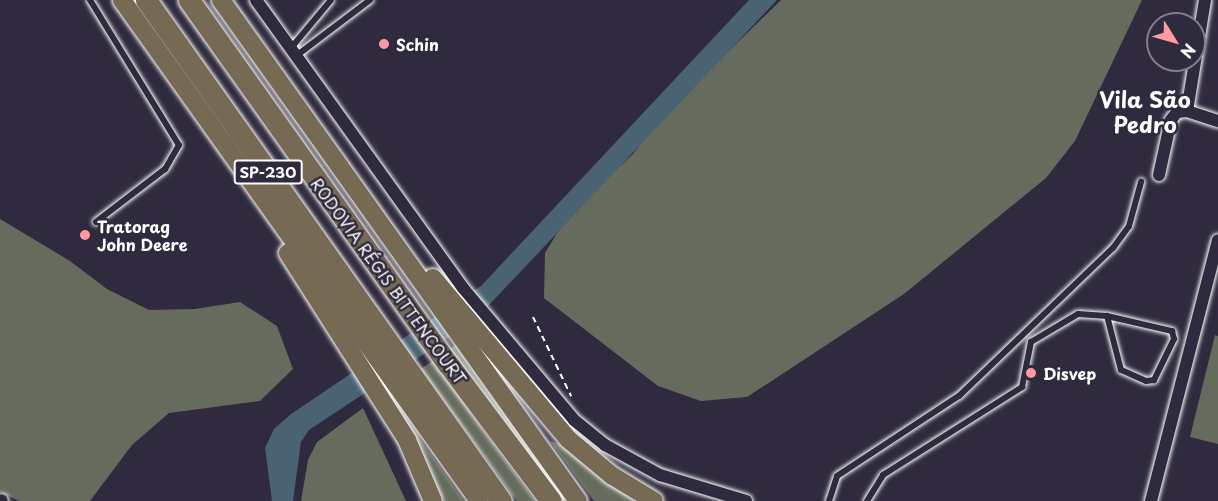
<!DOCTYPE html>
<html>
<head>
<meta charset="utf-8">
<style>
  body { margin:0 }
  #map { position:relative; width:1218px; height:501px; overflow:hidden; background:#2f2a3d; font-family:"Playpen Sans",sans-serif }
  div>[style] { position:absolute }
  .green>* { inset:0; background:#656b5d; transform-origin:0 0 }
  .water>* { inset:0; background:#4a6373 }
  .path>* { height:2px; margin-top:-1px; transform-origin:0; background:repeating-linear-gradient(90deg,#fff 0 6px,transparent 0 10.5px) }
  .roads { filter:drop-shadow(0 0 2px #fff) drop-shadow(0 0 2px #fff) }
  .service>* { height:6px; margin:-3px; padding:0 3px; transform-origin:3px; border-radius:3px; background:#2f2a3d }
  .minor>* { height:12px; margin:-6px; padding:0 6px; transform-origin:6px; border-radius:6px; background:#2f2a3d }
  .primary>* { height:18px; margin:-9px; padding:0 9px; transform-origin:9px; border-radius:9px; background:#766a55 }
  .motorway>* { height:21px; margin:-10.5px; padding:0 10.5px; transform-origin:10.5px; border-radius:10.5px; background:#766a55 }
  .dots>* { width:16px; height:16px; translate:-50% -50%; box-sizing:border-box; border:3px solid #2f2a3d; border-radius:50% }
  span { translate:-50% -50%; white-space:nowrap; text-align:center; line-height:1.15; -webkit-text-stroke:5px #2f2a3d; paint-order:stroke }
  .shield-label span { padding:2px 4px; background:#2f2a3d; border:2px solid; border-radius:4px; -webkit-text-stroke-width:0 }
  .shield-label { font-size:15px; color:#fff; font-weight:700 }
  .poi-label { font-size:16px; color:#fff; font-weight:700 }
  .left { translate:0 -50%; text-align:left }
  .street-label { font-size:16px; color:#fff }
  .district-label { font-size:22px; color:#fff; font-weight:700 }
  .north { position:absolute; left:1146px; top:12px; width:60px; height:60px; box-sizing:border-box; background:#2f2a3d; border:2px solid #827f8b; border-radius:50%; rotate:127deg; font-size:16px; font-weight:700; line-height:24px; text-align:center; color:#fff }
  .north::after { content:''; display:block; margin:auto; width:21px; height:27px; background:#ff9aa2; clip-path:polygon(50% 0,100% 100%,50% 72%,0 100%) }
</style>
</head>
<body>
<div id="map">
  <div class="green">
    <i style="clip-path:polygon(781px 0,1142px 0,1075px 141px,1046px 178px,904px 294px,747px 397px,701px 401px,658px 386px,544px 298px,545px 253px,568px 215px,633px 154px,661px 117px)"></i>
    <i style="clip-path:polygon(0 219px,70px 261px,107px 289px,149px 310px,195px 309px,240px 302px,277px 326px,293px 369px,260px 401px,169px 413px,132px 445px,90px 501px,19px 501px,0 492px)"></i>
    <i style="clip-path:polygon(1215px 335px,1218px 336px,1218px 444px,1190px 437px)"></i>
    <i style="left:458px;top:343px;width:194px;height:11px;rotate:54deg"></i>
    <i style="clip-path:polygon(434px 360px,484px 432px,535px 501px,517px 501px,421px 369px)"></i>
    <i style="clip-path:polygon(363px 408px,406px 501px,301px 501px,308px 460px,317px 442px)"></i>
    <i style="clip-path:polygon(401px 412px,454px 487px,464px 501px,441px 501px)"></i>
    <i style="clip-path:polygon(550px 441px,563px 445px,639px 501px,594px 501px)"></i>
  </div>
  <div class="water">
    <i style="clip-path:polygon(749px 0,777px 0,490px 304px,448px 338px,309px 430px,301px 442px,293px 501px,272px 501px,265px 448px,274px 429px,291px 414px,481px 286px)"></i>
  </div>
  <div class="path">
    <i style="left:533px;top:317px;width:88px;rotate:64.3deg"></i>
  </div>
  <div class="roads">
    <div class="service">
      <i style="left:90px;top:0;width:170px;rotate:58.5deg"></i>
      <i style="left:179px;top:145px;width:28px;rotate:120deg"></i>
      <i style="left:165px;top:169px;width:87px;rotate:142.5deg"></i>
      <i style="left:291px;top:48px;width:62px;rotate:-50.2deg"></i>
      <i style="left:296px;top:56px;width:93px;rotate:-37.1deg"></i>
      <i style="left:829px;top:501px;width:26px;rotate:-72deg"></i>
      <i style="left:837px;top:476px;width:146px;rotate:-33.3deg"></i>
      <i style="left:959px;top:396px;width:214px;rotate:-43.9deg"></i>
      <i style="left:1113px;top:248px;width:27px;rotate:-54deg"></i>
      <i style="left:1129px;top:226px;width:46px;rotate:-74.7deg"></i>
      <i style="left:867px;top:501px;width:31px;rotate:-58deg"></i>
      <i style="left:883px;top:475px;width:165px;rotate:-32.3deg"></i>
      <i style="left:1022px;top:387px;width:46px;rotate:-78.7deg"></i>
      <i style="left:1031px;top:342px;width:55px;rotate:-30.8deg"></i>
      <i style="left:1078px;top:314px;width:29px;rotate:4deg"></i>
      <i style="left:1107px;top:316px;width:67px;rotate:13deg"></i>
      <i style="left:1172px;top:331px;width:8px;rotate:76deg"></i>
      <i style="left:1174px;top:339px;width:46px;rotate:116deg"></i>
      <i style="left:1154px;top:380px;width:8px;rotate:173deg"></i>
      <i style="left:1146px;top:381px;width:27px;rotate:-156deg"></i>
      <i style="left:1121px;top:370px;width:56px;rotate:-104.5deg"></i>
    </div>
    <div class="minor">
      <i style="left:256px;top:0;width:355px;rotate:54.3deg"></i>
      <i style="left:463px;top:288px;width:172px;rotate:49.9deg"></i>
      <i style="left:574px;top:420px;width:40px;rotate:39deg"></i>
      <i style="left:605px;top:445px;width:63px;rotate:28.6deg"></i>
      <i style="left:660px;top:475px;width:90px;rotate:16.8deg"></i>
      <i style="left:1205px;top:0;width:112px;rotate:99.2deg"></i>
      <i style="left:1187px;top:111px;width:33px;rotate:18deg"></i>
      <i style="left:1159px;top:175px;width:56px;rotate:-77.7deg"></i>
      <i style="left:1171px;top:120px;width:10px;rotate:-53deg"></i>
      <i style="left:1177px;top:112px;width:10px;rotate:-6deg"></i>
      <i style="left:1px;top:501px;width:1px;rotate:-45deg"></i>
      <i style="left:1151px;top:501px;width:269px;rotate:-75.6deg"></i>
    </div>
    <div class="primary">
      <i style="left:122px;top:0;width:615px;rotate:54.53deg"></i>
      <i style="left:221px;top:0;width:615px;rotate:54.53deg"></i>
      <i style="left:288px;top:253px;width:222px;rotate:57.5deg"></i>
      <i style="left:407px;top:440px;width:66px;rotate:66.9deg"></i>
      <i style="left:433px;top:278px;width:210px;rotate:50deg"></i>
      <i style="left:568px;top:439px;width:56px;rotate:39.9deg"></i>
      <i style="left:611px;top:475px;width:50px;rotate:31.2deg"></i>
    </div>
    <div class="motorway">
      <i style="left:146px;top:0;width:614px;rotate:54.68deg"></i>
      <i style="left:189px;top:0;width:447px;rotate:54.6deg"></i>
      <i style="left:448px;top:364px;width:171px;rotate:53.1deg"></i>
    </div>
  </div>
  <div class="dots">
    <i style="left:384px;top:44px;background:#ff9aa2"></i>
    <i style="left:85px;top:235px;background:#ff9aa2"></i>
    <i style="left:1031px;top:373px;background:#ff9aa2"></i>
  </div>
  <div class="shield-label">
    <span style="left:268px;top:172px">SP-230</span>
  </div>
  <div class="poi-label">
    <span class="left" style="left:396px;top:44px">Schin</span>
    <span class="left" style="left:97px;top:235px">Tratorag<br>John Deere</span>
    <span class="left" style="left:1043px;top:373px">Disvep</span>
  </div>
  <div class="street-label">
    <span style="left:389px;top:281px;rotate:54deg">RODOVIA RÉGIS BITTENCOURT</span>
  </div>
  <div class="district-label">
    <span style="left:1145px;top:111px">Vila São<br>Pedro</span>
  </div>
  <div class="north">N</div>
</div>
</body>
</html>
